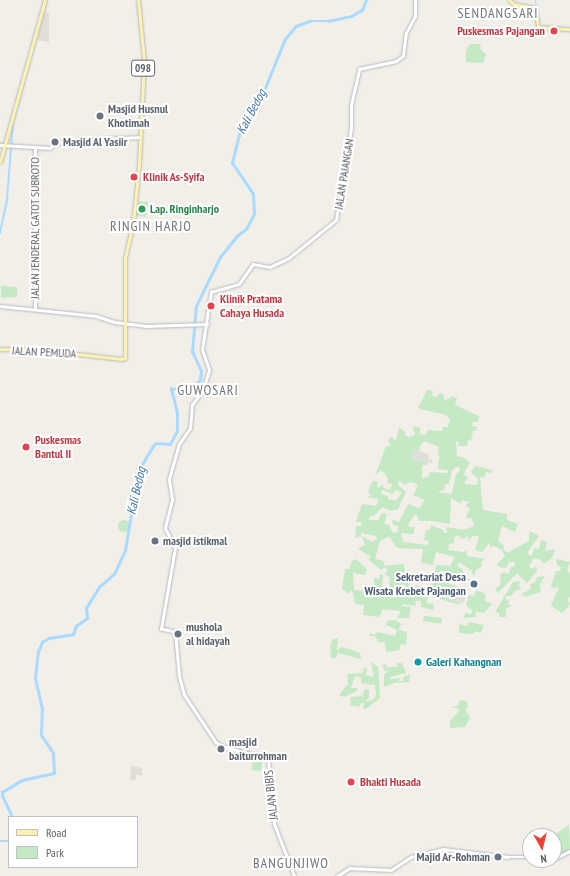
<!DOCTYPE html>
<html>
<head>
<meta charset="utf-8">
<style>
  body { margin:0 }
  #map { position:relative; width:570px; height:876px; overflow:hidden; background:#f1efe8; font-family:"PT Sans Narrow",sans-serif }
  div>[style] { position:absolute }
  .industrial>* { inset:0; background:#e0deda }
  .education>* { inset:0; background:#e1ded6 }
  .green>* { inset:0; background:#c5e8c5; transform-origin:0 0 }
  .round { border-radius:50% }
  .stream>* { height:1px; margin:-0.5px; padding:0 0.5px; transform-origin:0.5px; border-radius:0.5px; background:#aadaff }
  .canal>* { height:2px; margin:-1px; padding:0 1px; transform-origin:1px; border-radius:1px; background:#aadaff }
  .river>* { height:2.5px; margin:-1.25px; padding:0 1.25px; transform-origin:1.25px; border-radius:1.25px; background:#aadaff }
  .roads { filter:drop-shadow(0 0 1px #b6babf) drop-shadow(0 0 1px #b6babf) }
  .secondary>* { height:2.5px; margin:-1.25px; padding:0 1.25px; transform-origin:1.25px; border-radius:1.25px; background:#fff }
  .primary>* { height:3px; margin:-1.5px; padding:0 1.5px; transform-origin:1.5px; border-radius:1.5px; background:#fff2af }
  .dots>* { width:11px; height:11px; translate:-50% -50%; box-sizing:border-box; border:2px solid #fff; border-radius:50% }
  span { translate:-50% -50%; white-space:nowrap; text-align:center; line-height:1.15; -webkit-text-stroke:4px #fff; paint-order:stroke }
  .shield-label span { padding:1px 3px; background:#fff; border:1px solid; border-radius:3px; -webkit-text-stroke-width:0 }
  .shield-label { font-size:11px; color:#5f6368; font-weight:700 }
  .health-label { font-size:12px; color:#be3a42; font-weight:700 }
  .right { translate:-100% -50%; text-align:right }
  .left { translate:0 -50%; text-align:left }
  .worship-label { font-size:12px; color:#5b616d; font-weight:700 }
  .street-label { font-size:12px; color:#5f6368 }
  .leisure-label { font-size:12px; color:#27864d; font-weight:700 }
  .service-label { font-size:12px; color:#4e5e75; font-weight:700 }
  .culture-label { font-size:12px; color:#0d838f; font-weight:700 }
  .water-label { font-size:13px; color:#4174aa; font-style:italic }
  .quarter-label { font-size:14px; color:#70757a; letter-spacing:1px }
  .legend { position:absolute; left:8px; top:816px; width:130px; height:52px; box-sizing:border-box; background:#fff; border:1px solid #bfc1c3; margin:0; padding:5px 7px; list-style:none; font-size:12px; color:#5f6368 }
  .legend li { display:flex; align-items:center; gap:8px; height:20px }
  .legend b { width:20px; border:1px solid #bfc1c3 }
  .north { position:absolute; left:522px; top:828px; width:40px; height:40px; box-sizing:border-box; background:#fff; border:1px solid #bfc1c3; border-radius:50%; rotate:172deg; font-size:11px; font-weight:700; line-height:16px; text-align:center; color:#5f6368 }
  .north::after { content:''; display:block; margin:auto; width:14px; height:18px; background:#ea4335; clip-path:polygon(50% 0,100% 100%,50% 72%,0 100%) }
</style>
</head>
<body>
<div id="map">
  <div class="industrial">
    <i style="clip-path:polygon(414px 449px,429px 454px,428px 459px,433px 460px,432px 463px,414px 461px,412px 455px)"></i>
    <i style="clip-path:polygon(444px 592px,465px 598px,464px 603px,443px 598px)"></i>
  </div>
  <div class="education">
    <i style="clip-path:polygon(44px 12px,49px 13px,49px 42px,37px 40px)"></i>
    <i style="clip-path:polygon(131px 766px,142px 768px,142px 775px,136px 775px,136px 780px,130px 780px)"></i>
  </div>
  <div class="green">
    <i style="clip-path:polygon(470px 44px,481px 44px,480px 49px,486px 54px,483px 63px,466px 62px,466px 51px)"></i>
    <i style="left:138px;top:201px;width:10px;height:15px;rotate:6deg"></i>
    <i style="clip-path:polygon(1px 286px,17px 287px,17px 297px,1px 298px)"></i>
    <i style="clip-path:polygon(evenodd,427px 390px,433px 391px,432px 396px,437px 397px,440px 393px,443px 394px,445px 401px,452px 396px,457px 398px,455px 405px,479px 416px,478px 422px,473px 422px,472px 426px,477px 427px,476px 431px,473px 431px,471px 441px,468px 440px,467px 446px,458px 446px,459px 442px,456px 441px,457px 456px,465px 458px,470px 463px,465px 471px,464px 475px,468px 477px,464px 484px,477px 485px,478px 479px,471px 472px,475px 466px,492px 470px,492px 473px,486px 472px,484px 478px,480px 477px,483px 510px,507px 514px,507px 520px,518px 524px,515px 532px,502px 526px,498px 540px,504px 546px,503px 549px,508px 553px,514px 549px,529px 541px,529px 533px,532px 532px,539px 536px,527px 553px,529px 555px,532px 556px,534px 548px,539px 549px,541px 540px,547px 542px,545px 551px,555px 549px,552px 558px,544px 564px,541px 560px,534px 558px,529px 566px,532px 569px,536px 566px,537px 571px,527px 583px,517px 573px,498px 593px,495px 589px,501px 584px,500px 575px,503px 572px,509px 574px,510px 567px,514px 567px,515px 562px,509px 562px,506px 568px,499px 567px,497px 564px,505px 556px,502px 550px,494px 546px,490px 547px,490px 542px,482px 552px,475px 550px,479px 536px,472px 536px,469px 541px,468px 536px,463px 539px,457px 535px,454px 538px,454px 543px,449px 544px,448px 550px,464px 552px,467px 550px,467px 556px,485px 559px,481px 562px,482px 566px,476px 570px,474px 577px,471px 570px,459px 562px,458px 567px,463px 569px,463px 573px,471px 582px,460px 580px,456px 583px,454px 577px,450px 578px,449px 584px,459px 587px,458px 592px,464px 594px,464px 597px,444px 592px,443px 597px,461px 603px,460px 605px,428px 596px,427px 603px,434px 604px,433px 610px,421px 607px,421px 601px,415px 601px,416px 606px,402px 604px,402px 606px,411px 607px,409px 618px,397px 618px,401px 611px,382px 609px,380px 617px,363px 615px,364px 605px,355px 604px,353px 592px,350px 591px,349px 594px,342px 589px,345px 569px,349px 569px,352px 561px,356px 559px,367px 569px,365px 575px,353px 573px,354px 590px,368px 592px,367px 597px,372px 598px,377px 596px,374px 595px,374px 578px,380px 579px,379px 575px,383px 574px,382px 589px,385px 593px,389px 592px,390px 578px,385px 574px,388px 570px,385px 567px,381px 570px,369px 560px,370px 556px,358px 549px,365px 545px,362px 536px,372px 542px,377px 539px,376px 536px,361px 533px,361px 536px,355px 538px,356px 526px,361px 526px,362px 523px,356px 521px,362px 504px,376px 506px,379px 499px,368px 497px,371px 495px,368px 491px,371px 484px,374px 481px,378px 482px,377px 487px,380px 487px,382px 484px,384px 488px,390px 490px,392px 484px,387px 483px,388px 479px,384px 472px,380px 471px,375px 476px,386px 446px,391px 446px,388px 442px,390px 436px,396px 441px,399px 427px,405px 432px,405px 436px,409px 437px,415px 435px,413px 426px,420px 428px,420px 434px,425px 435px,428px 430px,442px 431px,443px 427px,448px 427px,450px 420px,446px 415px,418px 408px,427px 390px,425px 441px,439px 447px,438px 455px,441px 457px,439px 457px,438px 469px,448px 470px,448px 473px,430px 472px,429px 476px,422px 479px,422px 465px,427px 465px,427px 462px,414px 461px,412px 455px,414px 449px,419px 451px,421px 444px,425px 441px,427px 390px,456px 467px,460px 468px,459px 472px,456px 474px,452px 494px,437px 492px,444px 490px,445px 484px,449px 484px,452px 470px,456px 467px,427px 390px,399px 480px,404px 484px,412px 482px,418px 485px,413px 495px,425px 500px,419px 508px,408px 504px,399px 522px,392px 520px,393px 525px,398px 526px,398px 532px,393px 533px,389px 525px,384px 523px,387px 514px,382px 513px,378px 520px,369px 520px,370px 516px,374px 516px,382px 507px,391px 511px,398px 509px,406px 492px,398px 485px,399px 480px,427px 390px,382px 490px,393px 494px,395px 490px,402px 492px,397px 500px,392px 500px,388px 499px,388px 496px,381px 494px,382px 490px,427px 390px,451px 498px,461px 504px,462px 500px,469px 502px,466px 505px,471px 511px,468px 511px,466px 518px,472px 518px,474px 526px,464px 530px,446px 527px,447px 533px,444px 533px,443px 530px,431px 525px,430px 530px,426px 530px,424px 540px,429px 541px,428px 545px,403px 542px,401px 533px,413px 534px,415px 527px,409px 527px,408px 525px,414px 515px,418px 516px,418px 521px,432px 521px,450px 524px,451px 498px,427px 390px,389px 536px,397px 548px,423px 549px,421px 563px,433px 565px,436px 552px,455px 557px,450px 566px,436px 565px,433px 584px,427px 585px,427px 591px,424px 591px,422px 586px,409px 585px,403px 564px,385px 566px,383px 561px,375px 559px,380px 541px,389px 536px)"></i>
    <i class="round" style="left:118px;top:520px;width:12px;height:12px"></i>
    <i style="clip-path:polygon(556px 559px,570px 562px,567px 570px,570px 573px,570px 597px,567px 599px,570px 604px,562px 613px,551px 606px,559px 587px,553px 588px,551px 586px,556px 571px,560px 571px,561px 567px,557px 565px)"></i>
    <i style="clip-path:polygon(545px 576px,540px 584px,541px 592px,525px 597px,521px 594px,531px 589px,530px 584px,535px 583px,537px 577px)"></i>
    <i style="clip-path:polygon(520px 581px,519px 587px,522px 588px,515px 591px,511px 596px,506px 596px,505px 599px,509px 600px,508px 604px,512px 606px,506px 608px,506px 617px,499px 617px,499px 613px,495px 612px,513px 582px)"></i>
    <i style="clip-path:polygon(476px 590px,484px 593px,486px 597px,485px 601px,492px 604px,484px 613px,476px 612px,475px 617px,463px 618px,466px 612px,471px 615px,472px 610px,468px 608px,466px 604px,469px 595px,474px 596px)"></i>
    <i style="clip-path:polygon(424px 616px,442px 618px,441px 624px,423px 621px)"></i>
    <i style="clip-path:polygon(395px 620px,401px 624px,399px 630px,407px 632px,406px 645px,401px 644px,399px 650px,386px 652px,385px 642px,378px 642px,375px 636px,370px 636px,370px 633px,374px 635px,377px 632px,395px 636px,397px 630px,386px 625px,387px 621px)"></i>
    <i style="clip-path:polygon(468px 622px,484px 625px,481px 633px,475px 631px,473px 634px,459px 633px,459px 624px,467px 626px)"></i>
    <i style="clip-path:polygon(338px 638px,337px 651px,341px 647px,352px 650px,360px 653px,361px 659px,338px 653px,336px 658px,331px 658px,330px 646px,333px 639px)"></i>
    <i style="clip-path:polygon(371px 662px,378px 667px,380px 698px,366px 709px,363px 708px,364px 703px,361px 703px,359px 707px,350px 705px,351px 697px,362px 696px,365px 689px,369px 690px,369px 698px,365px 702px,374px 699px,376px 695px,375px 685px,361px 683px,361px 677px,355px 676px,351px 688px,357px 688px,357px 691px,344px 697px,339px 695px,348px 684px,347px 674px,363px 673px,364px 668px,367px 668px,366px 675px,374px 677px)"></i>
    <i style="clip-path:polygon(397px 663px,402px 663px,406px 673px,390px 677px,390px 679px,401px 678px,398px 681px,403px 681px,404px 676px,410px 675px,409px 682px,394px 683px,384px 687px,384px 675px,388px 671px,385px 671px,382px 665px,386px 664px,387px 667px,397px 667px)"></i>
    <i style="clip-path:polygon(460px 700px,467px 701px,468px 707px,465px 709px,470px 718px,465px 727px,450px 728px,450px 721px,459px 711px,458px 708px,451px 708px,458px 705px)"></i>
    <i style="clip-path:polygon(254px 756px,263px 758px,261px 771px,251px 770px)"></i>
    <i style="clip-path:polygon(569px 825px,570px 846px,569px 852px,562px 855px,559px 844px,554px 844px,552px 836px)"></i>
  </div>
  <div class="stream">
    <i style="left:535px;top:0;width:14px;rotate:82deg"></i>
  </div>
  <div class="canal">
    <i style="left:44px;top:9px;width:9px;rotate:-72deg"></i>
    <i style="left:0;top:233px;width:35px;rotate:-78deg"></i>
    <i style="left:7px;top:199px;width:77px;rotate:-85.5deg"></i>
    <i style="left:13px;top:122px;width:51px;rotate:-75.1deg"></i>
  </div>
  <div class="river">
    <i style="left:12px;top:817px;width:23px;rotate:-115deg"></i>
    <i style="left:2px;top:796px;width:4px;rotate:-90deg"></i>
    <i style="left:2px;top:792px;width:23px;rotate:-31deg"></i>
    <i style="left:22px;top:780px;width:33px;rotate:-12deg"></i>
    <i style="left:54px;top:773px;width:20px;rotate:-93deg"></i>
    <i style="left:53px;top:753px;width:22px;rotate:-124deg"></i>
    <i style="left:41px;top:735px;width:26px;rotate:-88deg"></i>
    <i style="left:42px;top:709px;width:31px;rotate:-103deg"></i>
    <i style="left:35px;top:679px;width:27px;rotate:-84deg"></i>
    <i style="left:38px;top:652px;width:11px;rotate:-68deg"></i>
    <i style="left:42px;top:642px;width:8px;rotate:-30deg"></i>
    <i style="left:49px;top:638px;width:24px;rotate:-9deg"></i>
    <i style="left:73px;top:634px;width:9px;rotate:-69deg"></i>
    <i style="left:76px;top:626px;width:14px;rotate:-36deg"></i>
    <i style="left:87px;top:618px;width:10px;rotate:-96deg"></i>
    <i style="left:86px;top:608px;width:25px;rotate:-58deg"></i>
    <i style="left:99px;top:587px;width:20px;rotate:-41deg"></i>
    <i style="left:114px;top:574px;width:26px;rotate:-65deg"></i>
    <i style="left:125px;top:550px;width:61px;rotate:-80.5deg"></i>
    <i style="left:135px;top:490px;width:13px;rotate:-63deg"></i>
    <i style="left:141px;top:478px;width:12px;rotate:-90deg"></i>
    <i style="left:141px;top:466px;width:23px;rotate:-59deg"></i>
    <i style="left:153px;top:446px;width:4px;rotate:-45deg"></i>
    <i style="left:156px;top:443px;width:14px;rotate:4deg"></i>
    <i style="left:170px;top:444px;width:15px;rotate:-62deg"></i>
    <i style="left:177px;top:431px;width:18px;rotate:-90deg"></i>
    <i style="left:177px;top:413px;width:25px;rotate:-104deg"></i>
    <i style="left:171px;top:389px;width:21px;rotate:-5deg"></i>
    <i style="left:192px;top:387px;width:11px;rotate:-41deg"></i>
    <i style="left:200px;top:380px;width:9px;rotate:-84deg"></i>
    <i style="left:201px;top:371px;width:21px;rotate:-115deg"></i>
    <i style="left:192px;top:352px;width:46px;rotate:-85deg"></i>
    <i style="left:196px;top:306px;width:55px;rotate:-63.9deg"></i>
    <i style="left:220px;top:257px;width:28px;rotate:-51deg"></i>
    <i style="left:238px;top:235px;width:10px;rotate:-37deg"></i>
    <i style="left:246px;top:229px;width:17px;rotate:-62deg"></i>
    <i style="left:254px;top:214px;width:20px;rotate:-93deg"></i>
    <i style="left:253px;top:194px;width:37px;rotate:-124deg"></i>
    <i style="left:232px;top:163px;width:30px;rotate:-76deg"></i>
    <i style="left:239px;top:134px;width:29px;rotate:-55deg"></i>
    <i style="left:256px;top:110px;width:77px;rotate:-67.8deg"></i>
    <i style="left:285px;top:39px;width:17px;rotate:-50deg"></i>
    <i style="left:296px;top:26px;width:15px;rotate:-20deg"></i>
    <i style="left:310px;top:21px;width:18px"></i>
    <i style="left:328px;top:21px;width:24px;rotate:-12deg"></i>
    <i style="left:351px;top:16px;width:13px;rotate:-29deg"></i>
    <i style="left:362px;top:10px;width:11px;rotate:-68deg"></i>
    <i style="left:0;top:841px;width:9px"></i>
  </div>
  <div class="roads">
    <div class="secondary">
      <i style="left:0;top:145px;width:50px;rotate:3.4deg"></i>
      <i style="left:50px;top:148px;width:8px;rotate:-40deg"></i>
      <i style="left:56px;top:143px;width:23px;rotate:-7deg"></i>
      <i style="left:79px;top:140px;width:61px;rotate:-2.8deg"></i>
      <i style="left:0;top:306px;width:97px;rotate:5.9deg"></i>
      <i style="left:96px;top:316px;width:19px;rotate:18deg"></i>
      <i style="left:114px;top:322px;width:31px;rotate:7deg"></i>
      <i style="left:145px;top:326px;width:62px;rotate:-1.8deg"></i>
      <i style="left:35px;top:308px;width:160px;rotate:-90deg"></i>
      <i style="left:554px;top:859px;width:18px;rotate:-27deg"></i>
      <i style="left:294px;top:876px;width:56px;rotate:-111deg"></i>
      <i style="left:274px;top:824px;width:65px;rotate:-95.3deg"></i>
      <i style="left:268px;top:759px;width:47px;rotate:-165.1deg"></i>
      <i style="left:223px;top:747px;width:8px;rotate:-150deg"></i>
      <i style="left:216px;top:743px;width:58px;rotate:-123.7deg"></i>
      <i style="left:184px;top:695px;width:20px;rotate:-105deg"></i>
      <i style="left:179px;top:676px;width:44px;rotate:-95.2deg"></i>
      <i style="left:175px;top:632px;width:14px;rotate:-168deg"></i>
      <i style="left:161px;top:629px;width:82px;rotate:-80.2deg"></i>
      <i style="left:175px;top:548px;width:22px;rotate:-117deg"></i>
      <i style="left:165px;top:528px;width:30px;rotate:-76deg"></i>
      <i style="left:172px;top:499px;width:20px;rotate:-99deg"></i>
      <i style="left:169px;top:479px;width:36px;rotate:-74deg"></i>
      <i style="left:179px;top:444px;width:19px;rotate:-55deg"></i>
      <i style="left:190px;top:428px;width:23px;rotate:-85deg"></i>
      <i style="left:192px;top:405px;width:19px;rotate:-54deg"></i>
      <i style="left:203px;top:390px;width:21px;rotate:-73deg"></i>
      <i style="left:209px;top:370px;width:21px;rotate:-109deg"></i>
      <i style="left:202px;top:350px;width:59px;rotate:-81.2deg"></i>
      <i style="left:211px;top:292px;width:29px;rotate:-16deg"></i>
      <i style="left:239px;top:284px;width:24px;rotate:-55deg"></i>
      <i style="left:253px;top:264px;width:17px;rotate:10deg"></i>
      <i style="left:270px;top:267px;width:21px;rotate:-25deg"></i>
      <i style="left:289px;top:258px;width:60px;rotate:-39deg"></i>
      <i style="left:336px;top:220px;width:93px;rotate:-80.7deg"></i>
      <i style="left:351px;top:128px;width:23px;rotate:-90deg"></i>
      <i style="left:351px;top:105px;width:37px;rotate:-77deg"></i>
      <i style="left:359px;top:69px;width:38px;rotate:-12deg"></i>
      <i style="left:396px;top:61px;width:9px;rotate:-36deg"></i>
      <i style="left:403px;top:56px;width:23px;rotate:-83deg"></i>
      <i style="left:406px;top:33px;width:19px;rotate:-62deg"></i>
      <i style="left:415px;top:16px;width:16px;rotate:-90deg"></i>
      <i style="left:337px;top:876px;width:15px;rotate:-32deg"></i>
      <i style="left:350px;top:868px;width:41px;rotate:2.8deg"></i>
      <i style="left:391px;top:870px;width:24px;rotate:-33deg"></i>
      <i style="left:411px;top:857px;width:33px;rotate:-14deg"></i>
      <i style="left:443px;top:849px;width:65px;rotate:7deg"></i>
      <i style="left:508px;top:857px;width:22px"></i>
    </div>
    <div class="primary">
      <i style="left:509px;top:0;width:6px;rotate:39deg"></i>
      <i style="left:514px;top:4px;width:21px;rotate:11deg"></i>
      <i style="left:535px;top:8px;width:19px;rotate:81deg"></i>
      <i style="left:538px;top:27px;width:32px;rotate:4deg"></i>
      <i style="left:0;top:162px;width:168px;rotate:-74.5deg"></i>
      <i style="left:0;top:349px;width:42px;rotate:1.4deg"></i>
      <i style="left:42px;top:350px;width:80px;rotate:6.5deg"></i>
      <i style="left:121px;top:359px;width:4px;rotate:-14deg"></i>
      <i style="left:125px;top:358px;width:100px;rotate:-90deg"></i>
      <i style="left:125px;top:258px;width:36px;rotate:-77deg"></i>
      <i style="left:133px;top:223px;width:59px;rotate:-84.2deg"></i>
      <i style="left:139px;top:164px;width:104px;rotate:-87.2deg"></i>
      <i style="left:144px;top:60px;width:60px;rotate:-95.7deg"></i>
    </div>
  </div>
  <div class="dots">
    <i style="left:554px;top:31px;background:#e0444e"></i>
    <i style="left:100px;top:116px;background:#6b7280"></i>
    <i style="left:55px;top:142px;background:#6b7280"></i>
    <i style="left:134px;top:177px;background:#e0444e"></i>
    <i style="left:142px;top:209px;background:#2e9e5b"></i>
    <i style="left:211px;top:306px;background:#e0444e"></i>
    <i style="left:26px;top:447px;background:#e0444e"></i>
    <i style="left:155px;top:541px;background:#6b7280"></i>
    <i style="left:474px;top:584px;background:#5c6f8a"></i>
    <i style="left:178px;top:634px;background:#6b7280"></i>
    <i style="left:418px;top:662px;background:#0f9aa8"></i>
    <i style="left:221px;top:749px;background:#6b7280"></i>
    <i style="left:351px;top:782px;background:#e0444e"></i>
    <i style="left:498px;top:857px;background:#6b7280"></i>
  </div>
  <div class="shield-label">
    <span style="left:143px;top:68px">098</span>
  </div>
  <div class="health-label">
    <span class="right" style="left:545px;top:31px">Puskesmas Pajangan</span>
    <span class="left" style="left:143px;top:177px">Klinik As-Syifa</span>
    <span class="left" style="left:220px;top:306px">Klinik Pratama<br>Cahaya Husada</span>
    <span class="left" style="left:35px;top:447px">Puskesmas<br>Bantul II</span>
    <span class="left" style="left:360px;top:782px">Bhakti Husada</span>
  </div>
  <div class="worship-label">
    <span class="left" style="left:108px;top:116px">Masjid Husnul<br>Khotimah</span>
    <span class="left" style="left:63px;top:142px">Masjid Al Yasiir</span>
    <span class="left" style="left:163px;top:541px">masjid istikmal</span>
    <span class="left" style="left:186px;top:634px">mushola<br>al hidayah</span>
    <span class="left" style="left:229px;top:749px">masjid<br>baiturrohman</span>
    <span class="right" style="left:490px;top:857px">Majid Ar-Rohman</span>
  </div>
  <div class="street-label">
    <span style="left:344px;top:174px;rotate:-81deg">JALAN PAJANGAN</span>
    <span style="left:35px;top:228px;rotate:-90deg">JALAN JENDERAL GATOT SUBROTO</span>
    <span style="left:44px;top:352px;rotate:3deg">JALAN PEMUDA</span>
    <span style="left:271px;top:795px;rotate:-96deg">JALAN BIBIS</span>
  </div>
  <div class="leisure-label">
    <span class="left" style="left:150px;top:209px">Lap. Ringinharjo</span>
  </div>
  <div class="service-label">
    <span class="right" style="left:466px;top:584px">Sekretariat Desa<br>Wisata Krebet Pajangan</span>
  </div>
  <div class="culture-label">
    <span class="left" style="left:426px;top:662px">Galeri Kahangnan</span>
  </div>
  <div class="water-label">
    <span style="left:252px;top:112px;rotate:-62deg">Kali Bedog</span>
    <span style="left:137px;top:491px;rotate:-77deg">Kali Bedog</span>
  </div>
  <div class="quarter-label">
    <span style="left:498px;top:13px">SENDANGSARI</span>
    <span style="left:151px;top:226px">RINGIN HARJO</span>
    <span style="left:208px;top:390px">GUWOSARI</span>
    <span style="left:291px;top:863px">BANGUNJIWO</span>
  </div>
  <ul class="legend">
  <li><b style="height:5px;background:#fff2af"></b>Road</li>
  <li><b style="height:11px;background:#c5e8c5"></b>Park</li>
  </ul>
  <div class="north">N</div>
</div>
</body>
</html>
